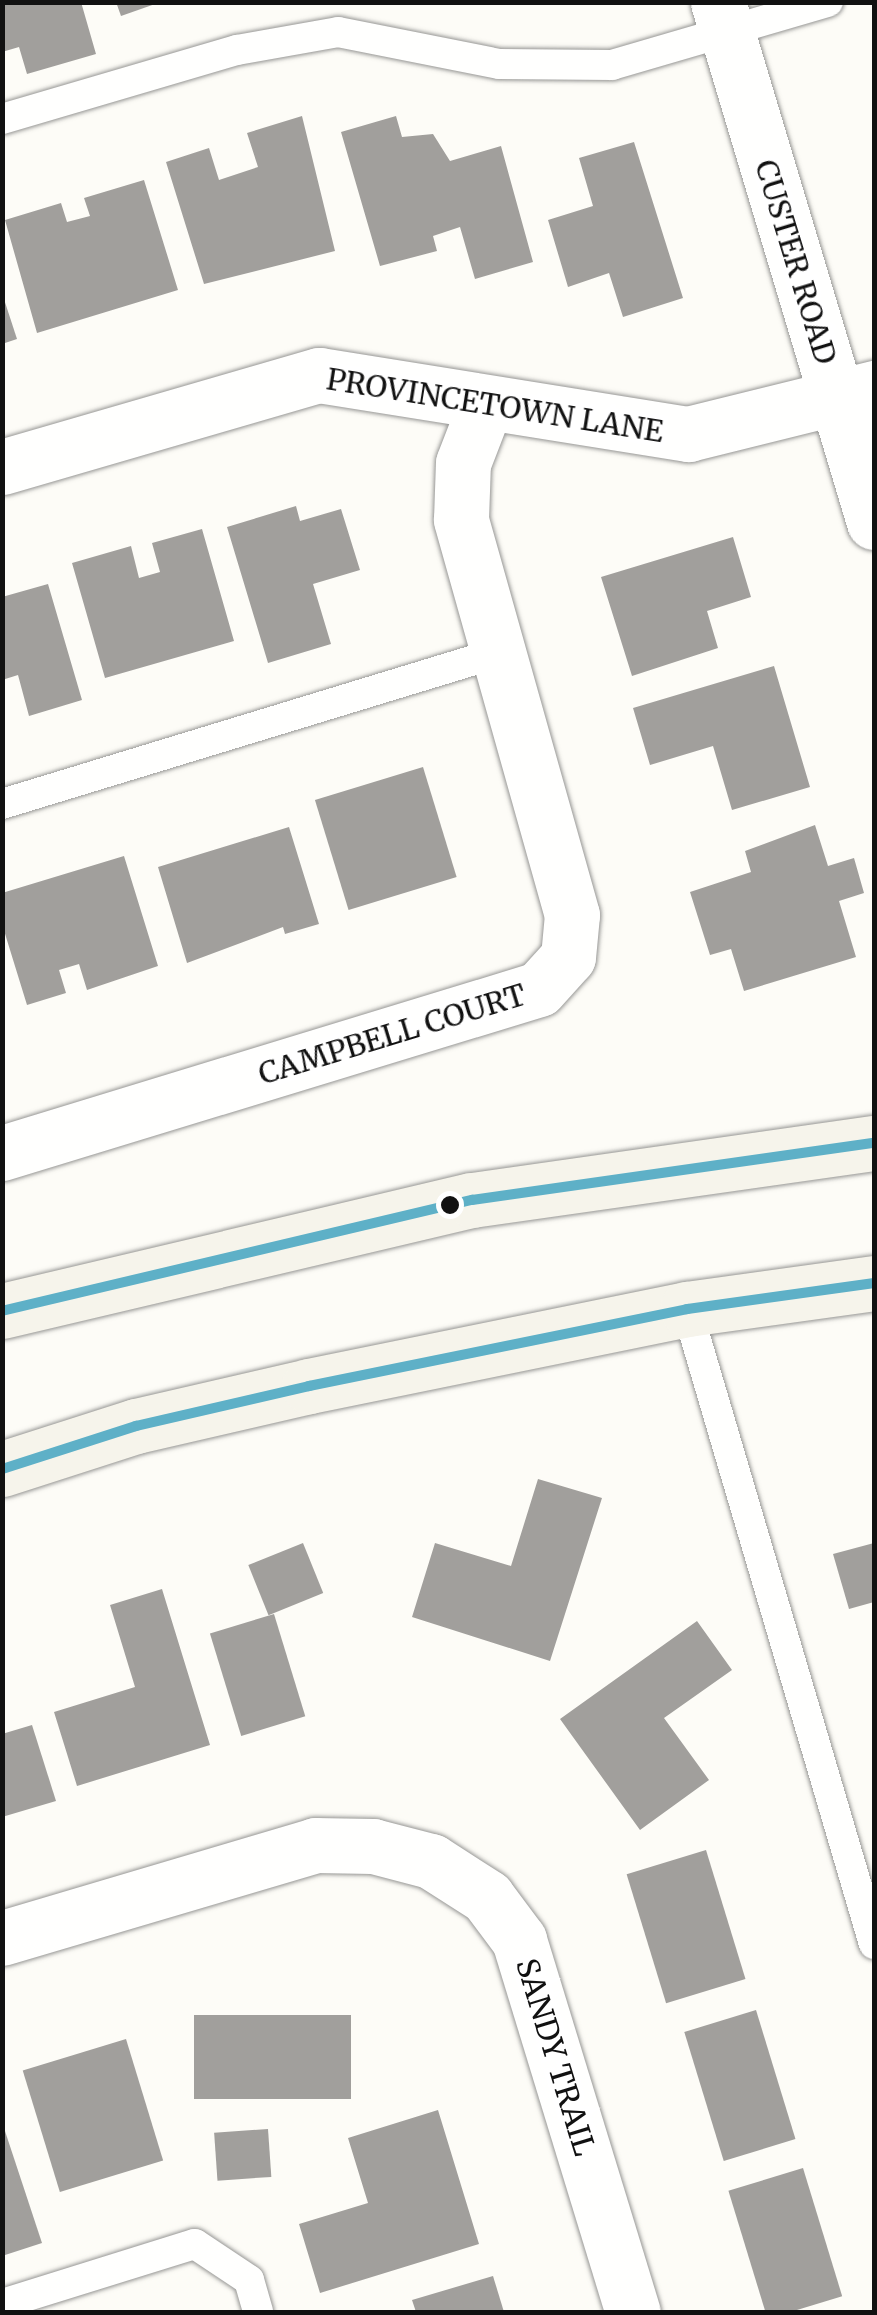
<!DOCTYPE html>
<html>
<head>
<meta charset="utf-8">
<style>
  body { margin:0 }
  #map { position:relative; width:877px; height:2315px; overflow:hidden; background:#fdfcf7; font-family:Merriweather,serif }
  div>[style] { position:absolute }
  .building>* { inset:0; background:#a19f9c; transform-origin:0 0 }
  .roads { filter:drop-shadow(0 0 2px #979795) drop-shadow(0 0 2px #979795) }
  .service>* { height:30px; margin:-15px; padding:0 15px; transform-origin:15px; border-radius:15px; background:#fffffe }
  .minor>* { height:55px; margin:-27.5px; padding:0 27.5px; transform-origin:27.5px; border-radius:27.5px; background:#fffffe }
  .tertiary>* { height:55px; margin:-27.5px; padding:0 27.5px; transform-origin:27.5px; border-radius:27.5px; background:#fffffe }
  .secondary>* { height:55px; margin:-27.5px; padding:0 27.5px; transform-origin:27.5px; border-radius:27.5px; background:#f6f4eb }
  .bus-1>* { height:10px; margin:-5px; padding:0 5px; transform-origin:5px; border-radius:5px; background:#5eb0c7 }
  .dots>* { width:28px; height:28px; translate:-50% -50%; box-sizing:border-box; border:5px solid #fff; border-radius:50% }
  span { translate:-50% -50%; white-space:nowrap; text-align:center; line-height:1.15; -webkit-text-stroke:10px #fff; paint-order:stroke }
  .street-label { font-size:30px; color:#111 }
  .frame { position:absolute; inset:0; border:5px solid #111; pointer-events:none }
</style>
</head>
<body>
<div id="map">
  <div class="building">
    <i style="clip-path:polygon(2px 2px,81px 2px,96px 54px,27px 74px,19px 47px,2px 52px)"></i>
    <i style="clip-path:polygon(116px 2px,157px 2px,158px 3px,121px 16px)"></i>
    <i style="clip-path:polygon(302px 116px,335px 251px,204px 284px,166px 162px,209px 148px,219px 180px,258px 167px,247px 133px)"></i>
    <i style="clip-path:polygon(396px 116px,402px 137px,433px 134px,450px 161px,501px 146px,533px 262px,475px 279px,460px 227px,433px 236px,437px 251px,380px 266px,341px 132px)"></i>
    <i style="clip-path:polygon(634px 142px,683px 298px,623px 317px,609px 273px,568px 287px,548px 220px,593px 206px,579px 158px)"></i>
    <i style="clip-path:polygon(144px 180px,178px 290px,37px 333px,5px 220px,61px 203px,67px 222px,90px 216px,84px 198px)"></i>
    <i style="clip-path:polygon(2px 293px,17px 339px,2px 344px)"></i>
    <i style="clip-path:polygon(296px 506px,300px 521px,341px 509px,360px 570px,313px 584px,331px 644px,268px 663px,227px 527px)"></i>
    <i style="clip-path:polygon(202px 529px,234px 641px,105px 678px,72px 563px,131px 546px,139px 578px,160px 572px,152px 543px)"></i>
    <i style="clip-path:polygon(733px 537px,751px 597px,707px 611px,718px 648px,632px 676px,601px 577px)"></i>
    <i style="clip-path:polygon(48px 584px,82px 700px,29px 716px,18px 675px,2px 680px,2px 597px)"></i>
    <i style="clip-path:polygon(774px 666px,810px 787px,732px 810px,713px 746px,650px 765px,633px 708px)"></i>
    <i style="left:423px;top:767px;width:115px;height:113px;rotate:73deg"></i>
    <i style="clip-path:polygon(815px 825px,828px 866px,854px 858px,864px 893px,839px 901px,856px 957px,744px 991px,731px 949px,710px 955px,690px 892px,751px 872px,745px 851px)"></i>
    <i style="clip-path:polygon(289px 827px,319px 924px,285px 934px,283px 927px,187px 963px,158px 867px)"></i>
    <i style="clip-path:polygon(124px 856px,158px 966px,87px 990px,79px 964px,59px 970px,66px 993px,27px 1005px,2px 924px,2px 893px)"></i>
    <i style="clip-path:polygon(538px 1479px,602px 1498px,550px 1661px,412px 1617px,435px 1543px,511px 1566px)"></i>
    <i style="left:303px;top:1543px;width:54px;height:59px;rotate:68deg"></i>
    <i style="clip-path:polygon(874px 1543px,874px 1602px,849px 1609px,833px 1554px)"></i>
    <i style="clip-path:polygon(162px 1589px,210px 1745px,77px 1786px,54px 1712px,135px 1687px,110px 1605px)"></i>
    <i style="left:274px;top:1614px;width:107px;height:67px;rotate:73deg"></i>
    <i style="clip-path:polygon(697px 1621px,732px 1670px,664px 1718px,709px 1780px,640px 1830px,560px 1719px)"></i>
    <i style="clip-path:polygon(32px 1725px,56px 1801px,2px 1817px,2px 1734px)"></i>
    <i style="left:706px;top:1850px;width:135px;height:83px;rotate:73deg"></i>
    <i style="left:756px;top:2010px;width:135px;height:75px;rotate:73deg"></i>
    <i style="left:194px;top:2015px;width:157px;height:84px"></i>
    <i style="left:126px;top:2039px;width:127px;height:108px;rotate:73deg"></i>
    <i style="clip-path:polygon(438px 2110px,479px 2244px,320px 2293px,299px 2224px,368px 2203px,348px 2138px)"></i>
    <i style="clip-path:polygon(2px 2122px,42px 2243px,2px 2256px)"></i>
    <i style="left:268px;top:2129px;width:48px;height:54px;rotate:86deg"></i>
    <i style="left:803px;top:2168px;width:134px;height:78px;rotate:73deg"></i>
    <i style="clip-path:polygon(493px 2276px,504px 2312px,416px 2312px,412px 2300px)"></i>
  </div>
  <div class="roads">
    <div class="service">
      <i style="left:2px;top:119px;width:245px;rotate:-16.4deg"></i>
      <i style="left:237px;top:50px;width:103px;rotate:-10.1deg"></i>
      <i style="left:338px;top:32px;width:164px;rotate:11.2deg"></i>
      <i style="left:499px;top:64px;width:113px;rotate:0.5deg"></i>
      <i style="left:612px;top:65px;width:225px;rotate:-16.3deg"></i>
      <i style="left:2px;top:804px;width:518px;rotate:-16.96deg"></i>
      <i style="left:687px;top:1309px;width:662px;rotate:73.59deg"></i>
      <i style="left:2px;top:2304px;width:202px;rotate:-17.3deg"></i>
      <i style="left:195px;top:2244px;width:65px;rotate:33.7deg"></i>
      <i style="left:249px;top:2280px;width:33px;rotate:74deg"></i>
    </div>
    <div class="minor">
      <i style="left:2px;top:467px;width:330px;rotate:-16.2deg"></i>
      <i style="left:319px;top:375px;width:374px;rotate:9.1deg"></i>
      <i style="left:688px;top:434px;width:192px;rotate:-13.9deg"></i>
      <i style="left:2px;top:1153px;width:561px;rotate:-16.98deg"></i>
      <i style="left:539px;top:989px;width:43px;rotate:-47.8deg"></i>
      <i style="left:568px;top:957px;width:42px;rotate:-84.6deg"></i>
      <i style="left:572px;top:915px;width:411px;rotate:-105.7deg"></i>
      <i style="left:461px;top:519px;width:56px;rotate:-88deg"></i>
      <i style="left:463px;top:463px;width:61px;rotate:-68.9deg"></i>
      <i style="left:2px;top:1938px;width:327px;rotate:-16.5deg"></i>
      <i style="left:315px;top:1845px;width:58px;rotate:1deg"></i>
      <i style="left:373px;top:1846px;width:60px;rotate:14.5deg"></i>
      <i style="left:431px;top:1861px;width:67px;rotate:32.7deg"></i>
      <i style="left:487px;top:1897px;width:54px;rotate:53.3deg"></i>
      <i style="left:519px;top:1940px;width:389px;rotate:73deg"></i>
    </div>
    <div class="tertiary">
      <i style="left:718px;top:2px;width:543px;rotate:73.3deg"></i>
    </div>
    <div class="secondary">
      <i style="left:2px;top:1311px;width:483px;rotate:-13.3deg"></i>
      <i style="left:472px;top:1200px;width:406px;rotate:-8.1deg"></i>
      <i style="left:2px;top:1469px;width:141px;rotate:-17.8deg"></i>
      <i style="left:136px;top:1426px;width:178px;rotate:-13deg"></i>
      <i style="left:309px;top:1386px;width:386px;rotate:-11.5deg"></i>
      <i style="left:687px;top:1309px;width:189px;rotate:-7.9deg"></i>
    </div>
  </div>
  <div class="bus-1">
    <i style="left:2px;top:1311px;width:483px;rotate:-13.3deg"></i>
    <i style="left:472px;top:1200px;width:406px;rotate:-8.1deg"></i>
    <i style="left:2px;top:1469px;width:141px;rotate:-17.8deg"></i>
    <i style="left:136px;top:1426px;width:178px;rotate:-13deg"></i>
    <i style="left:309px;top:1386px;width:386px;rotate:-11.5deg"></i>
    <i style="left:687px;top:1309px;width:189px;rotate:-7.9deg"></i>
  </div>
  <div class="dots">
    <i style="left:450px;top:1205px;background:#111"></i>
  </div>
  <div class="street-label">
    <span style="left:796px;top:262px;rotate:73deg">CUSTER ROAD</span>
    <span style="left:495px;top:405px;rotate:9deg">PROVINCETOWN LANE</span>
    <span style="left:392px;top:1034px;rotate:-17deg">CAMPBELL COURT</span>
    <span style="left:556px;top:2057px;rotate:73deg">SANDY TRAIL</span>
  </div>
  <div class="frame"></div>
</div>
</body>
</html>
